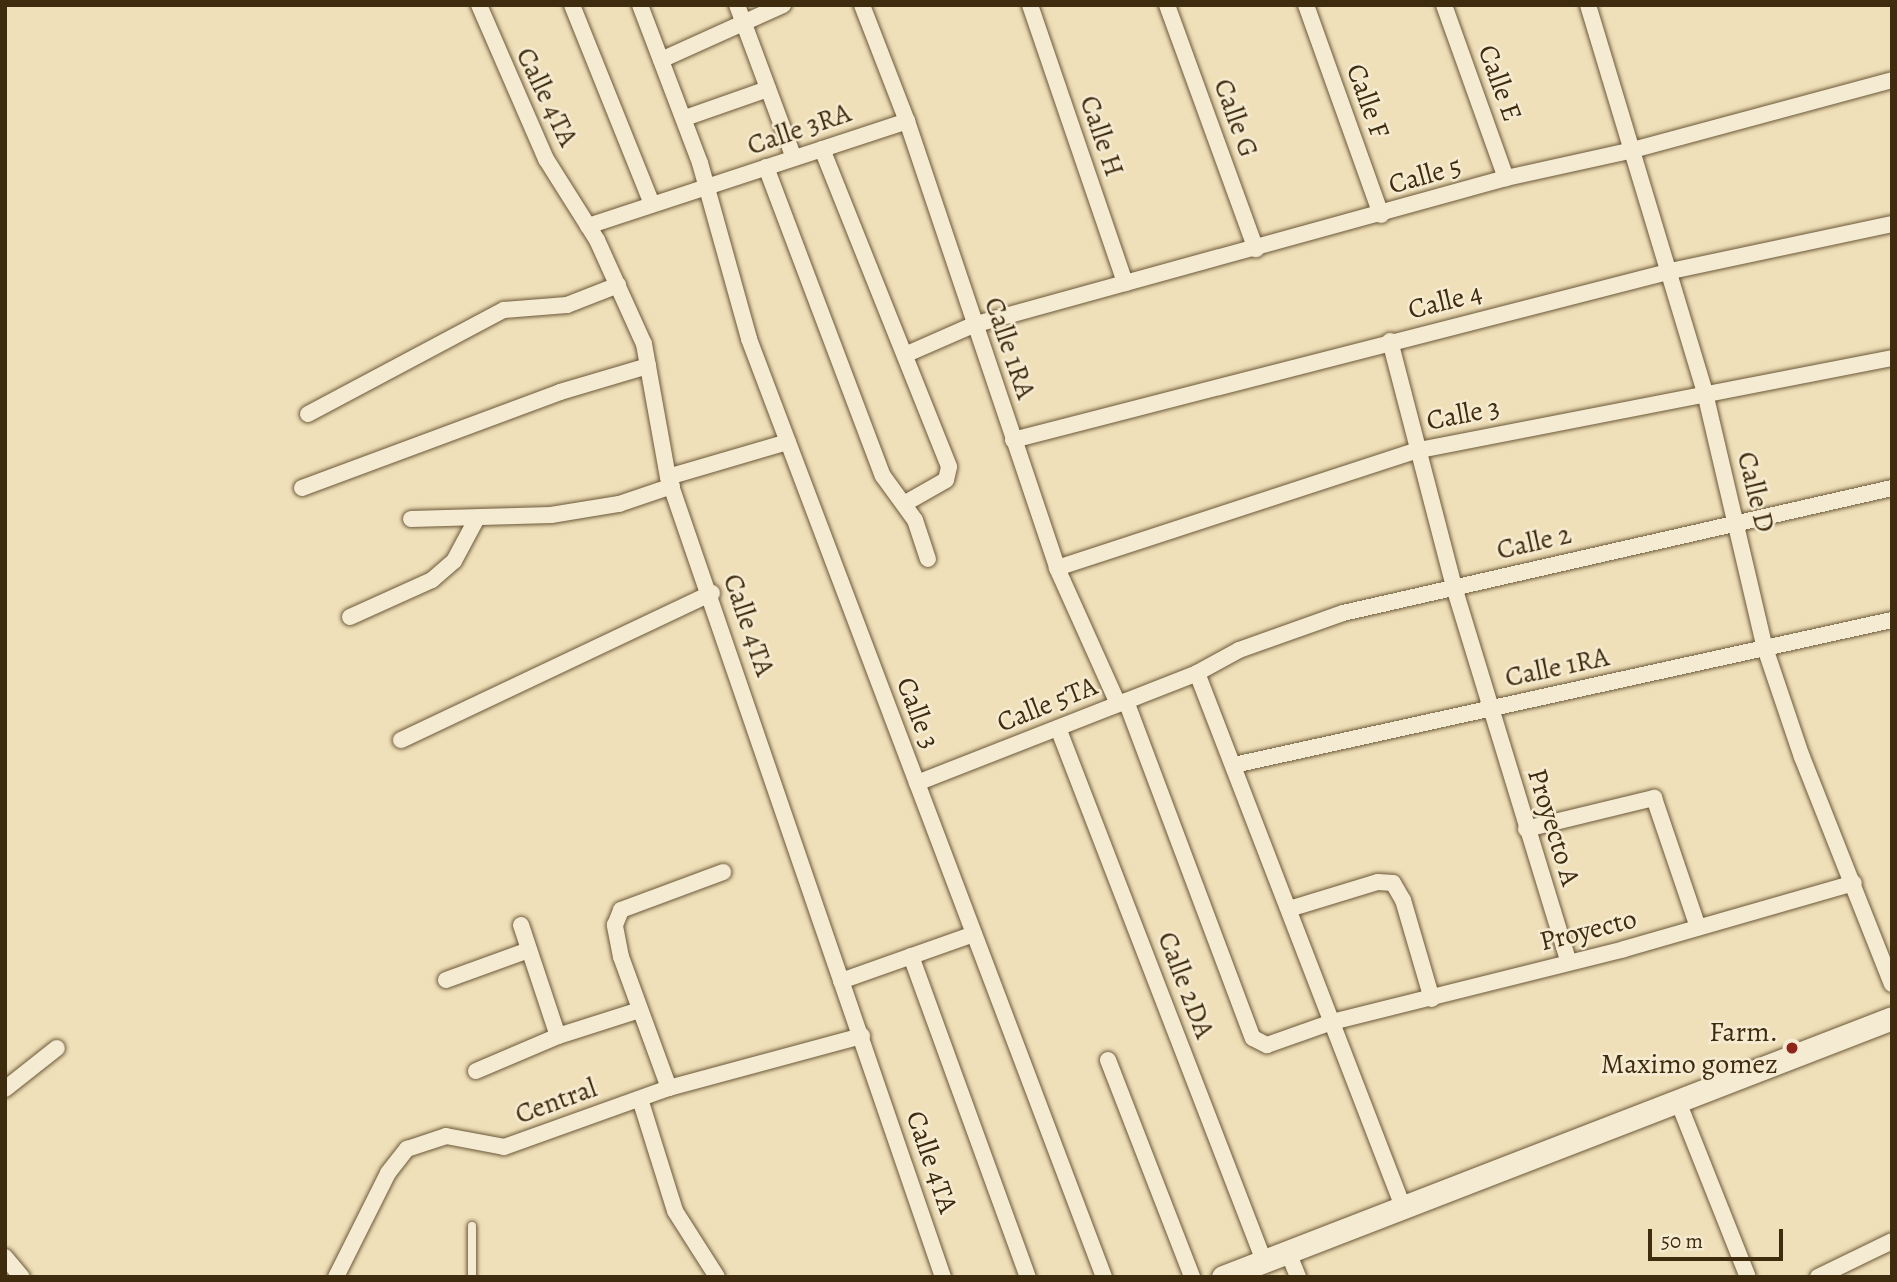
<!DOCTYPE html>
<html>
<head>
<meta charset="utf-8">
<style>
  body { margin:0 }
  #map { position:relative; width:1897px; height:1282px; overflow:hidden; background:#f0e0b9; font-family:Alegreya,serif }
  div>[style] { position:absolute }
  .roads { filter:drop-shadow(0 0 2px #6b5839) drop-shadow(0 0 2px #6b5839) }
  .lane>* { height:8px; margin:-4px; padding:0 4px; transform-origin:4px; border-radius:4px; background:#f5ebd2 }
  .street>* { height:16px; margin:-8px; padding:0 8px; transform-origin:8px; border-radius:8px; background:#f5ebd2 }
  .secondary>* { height:23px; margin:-11.5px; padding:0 11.5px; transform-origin:11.5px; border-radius:11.5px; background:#f5ebd2 }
  .dots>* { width:19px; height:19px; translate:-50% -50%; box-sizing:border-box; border:4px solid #f5ebd2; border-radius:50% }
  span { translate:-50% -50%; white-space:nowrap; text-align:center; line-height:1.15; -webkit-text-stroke:5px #f5ebd2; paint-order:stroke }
  .street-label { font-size:28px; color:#3f2b0e }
  .poi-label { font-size:28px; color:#3f2b0e }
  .right { translate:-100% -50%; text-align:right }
  .frame { position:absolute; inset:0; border:7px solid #3f2b0e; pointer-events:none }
  .scale { position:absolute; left:1648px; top:1229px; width:135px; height:32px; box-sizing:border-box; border:4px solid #3f2b0e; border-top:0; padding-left:9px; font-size:21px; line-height:24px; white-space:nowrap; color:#3f2b0e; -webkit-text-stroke:5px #f5ebd2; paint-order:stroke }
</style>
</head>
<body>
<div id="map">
  <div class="roads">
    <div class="lane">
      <i style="left:472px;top:1226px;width:51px;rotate:90deg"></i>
    </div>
    <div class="street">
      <i style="left:479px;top:5px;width:168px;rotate:66.5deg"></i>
      <i style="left:546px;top:159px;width:96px;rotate:57.8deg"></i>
      <i style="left:597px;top:240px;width:114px;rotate:65.7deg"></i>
      <i style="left:644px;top:344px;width:135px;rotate:79.8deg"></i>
      <i style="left:668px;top:477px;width:846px;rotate:71.03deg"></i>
      <i style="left:572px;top:5px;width:212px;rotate:68.1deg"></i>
      <i style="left:640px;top:5px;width:169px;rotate:69.2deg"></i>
      <i style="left:700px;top:163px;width:183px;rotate:74.4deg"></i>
      <i style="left:749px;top:339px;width:1003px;rotate:69.27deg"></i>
      <i style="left:737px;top:5px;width:163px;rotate:69.6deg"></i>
      <i style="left:862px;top:5px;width:124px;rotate:68.8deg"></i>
      <i style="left:907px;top:121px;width:471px;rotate:71.4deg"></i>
      <i style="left:1057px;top:568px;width:149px;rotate:65.8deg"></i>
      <i style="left:1030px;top:5px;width:294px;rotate:71.1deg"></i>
      <i style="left:1167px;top:5px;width:260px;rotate:70deg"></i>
      <i style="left:1306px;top:5px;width:223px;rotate:70.3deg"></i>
      <i style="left:1444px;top:5px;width:184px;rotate:70.3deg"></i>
      <i style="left:1588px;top:5px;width:405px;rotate:73.2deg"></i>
      <i style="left:1705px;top:393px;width:262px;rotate:76.8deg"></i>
      <i style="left:1765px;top:648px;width:115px;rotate:71.3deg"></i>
      <i style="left:1802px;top:757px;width:244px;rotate:68.4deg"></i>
      <i style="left:661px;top:60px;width:134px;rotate:-24.3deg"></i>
      <i style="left:685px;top:118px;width:88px;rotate:-19.3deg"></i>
      <i style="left:822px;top:149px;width:342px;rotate:68.2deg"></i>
      <i style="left:949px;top:467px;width:13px;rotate:103deg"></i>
      <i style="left:946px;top:480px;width:48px;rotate:150.3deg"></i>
      <i style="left:766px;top:167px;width:330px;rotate:69.3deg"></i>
      <i style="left:883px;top:476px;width:54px;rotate:54deg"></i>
      <i style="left:915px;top:520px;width:41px;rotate:71.6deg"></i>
      <i style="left:588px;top:226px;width:336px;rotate:-18.2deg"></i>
      <i style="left:1390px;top:341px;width:254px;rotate:75.4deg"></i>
      <i style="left:1454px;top:587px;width:391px;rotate:73deg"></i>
      <i style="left:907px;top:354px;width:72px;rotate:-23.7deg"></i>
      <i style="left:973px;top:325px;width:553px;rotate:-15.42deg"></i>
      <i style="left:1506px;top:178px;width:130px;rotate:-12.4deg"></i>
      <i style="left:1633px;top:150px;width:268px;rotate:-15.1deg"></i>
      <i style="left:308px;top:414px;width:222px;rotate:-28deg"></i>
      <i style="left:504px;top:310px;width:63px;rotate:-4.5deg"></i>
      <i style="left:567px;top:305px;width:55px;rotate:-21.4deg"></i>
      <i style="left:1013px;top:440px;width:679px;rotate:-14.4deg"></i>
      <i style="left:1671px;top:271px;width:226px;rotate:-12deg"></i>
      <i style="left:668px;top:477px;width:125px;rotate:-16.3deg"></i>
      <i style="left:302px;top:488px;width:275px;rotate:-20.4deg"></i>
      <i style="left:560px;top:392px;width:92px;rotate:-16.5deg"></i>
      <i style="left:411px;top:519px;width:140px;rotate:-1.6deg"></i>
      <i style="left:551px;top:515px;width:69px;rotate:-9.2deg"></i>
      <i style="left:619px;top:504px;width:56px;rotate:-18.8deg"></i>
      <i style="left:1057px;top:568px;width:381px;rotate:-18.1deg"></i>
      <i style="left:1419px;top:450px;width:482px;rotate:-11deg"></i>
      <i style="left:350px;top:617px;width:90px;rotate:-24.3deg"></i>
      <i style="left:432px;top:580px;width:29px;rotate:-41deg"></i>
      <i style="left:454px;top:561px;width:47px;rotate:-61.8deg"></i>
      <i style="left:1197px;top:673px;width:572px;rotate:68.9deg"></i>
      <i style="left:1126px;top:701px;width:360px;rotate:69.4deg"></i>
      <i style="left:1253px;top:1038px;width:16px;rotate:27deg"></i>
      <i style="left:1267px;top:1045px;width:69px;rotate:-19.5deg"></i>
      <i style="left:1332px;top:1022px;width:301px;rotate:-14deg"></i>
      <i style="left:1624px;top:949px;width:239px;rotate:-16deg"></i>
      <i style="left:1058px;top:728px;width:571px;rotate:68.87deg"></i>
      <i style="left:401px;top:740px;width:344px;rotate:-25.3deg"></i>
      <i style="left:1234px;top:765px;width:674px;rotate:-12.43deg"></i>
      <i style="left:917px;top:783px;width:301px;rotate:-21.4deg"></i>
      <i style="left:1197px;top:673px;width:48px;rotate:-28.7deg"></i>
      <i style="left:1239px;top:650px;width:110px;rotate:-19.6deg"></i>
      <i style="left:1343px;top:613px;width:563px;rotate:-12.83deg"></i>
      <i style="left:1526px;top:829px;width:132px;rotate:-13.6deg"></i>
      <i style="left:1654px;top:798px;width:136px;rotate:71.2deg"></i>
      <i style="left:1289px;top:909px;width:93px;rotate:-16.9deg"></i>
      <i style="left:1378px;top:882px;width:15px;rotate:4deg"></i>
      <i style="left:1393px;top:883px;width:20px;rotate:60deg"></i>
      <i style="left:1403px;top:900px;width:103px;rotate:73.7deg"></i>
      <i style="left:521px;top:925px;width:117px;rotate:71.6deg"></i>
      <i style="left:558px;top:1036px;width:86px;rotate:-17.6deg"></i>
      <i style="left:911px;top:956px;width:342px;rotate:70deg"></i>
      <i style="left:446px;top:980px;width:88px;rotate:-19.9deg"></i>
      <i style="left:841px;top:981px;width:141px;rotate:-19.5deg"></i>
      <i style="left:1108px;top:1060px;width:233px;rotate:68.8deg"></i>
      <i style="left:476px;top:1071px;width:89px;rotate:-23.1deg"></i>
      <i style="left:669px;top:1088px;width:140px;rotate:-110.1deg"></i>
      <i style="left:621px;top:957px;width:33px;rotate:-101deg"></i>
      <i style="left:615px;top:925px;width:16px;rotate:-68deg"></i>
      <i style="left:621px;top:910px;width:109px;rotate:-20.4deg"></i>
      <i style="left:5px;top:1089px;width:66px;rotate:-38.3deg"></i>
      <i style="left:640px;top:1099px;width:117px;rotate:72.6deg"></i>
      <i style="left:675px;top:1211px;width:78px;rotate:57.5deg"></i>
      <i style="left:1679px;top:1104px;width:186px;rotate:68.3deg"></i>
      <i style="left:1288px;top:1252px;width:27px;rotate:68deg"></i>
      <i style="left:5px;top:1257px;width:26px;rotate:50deg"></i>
      <i style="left:336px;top:1277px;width:116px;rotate:-63.4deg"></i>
      <i style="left:388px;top:1173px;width:31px;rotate:-52deg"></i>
      <i style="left:407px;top:1149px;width:41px;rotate:-18.4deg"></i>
      <i style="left:446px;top:1136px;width:59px;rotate:10.7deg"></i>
      <i style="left:504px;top:1147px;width:175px;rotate:-19.7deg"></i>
      <i style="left:669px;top:1088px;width:200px;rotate:-15.1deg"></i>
      <i style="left:1818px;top:1277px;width:82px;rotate:-25.9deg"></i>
    </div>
    <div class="secondary">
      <i style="left:1223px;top:1277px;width:717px;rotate:-21.16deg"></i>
    </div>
  </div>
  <div class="dots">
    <i style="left:1792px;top:1048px;background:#8f2418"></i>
  </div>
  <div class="street-label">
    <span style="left:1500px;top:83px;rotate:70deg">Calle E</span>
    <span style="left:547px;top:97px;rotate:64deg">Calle 4TA</span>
    <span style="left:1368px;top:101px;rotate:70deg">Calle F</span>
    <span style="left:1236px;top:118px;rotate:70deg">Calle G</span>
    <span style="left:799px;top:129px;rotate:-19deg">Calle 3RA</span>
    <span style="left:1102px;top:136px;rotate:71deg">Calle H</span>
    <span style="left:1425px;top:175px;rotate:-16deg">Calle 5</span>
    <span style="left:1445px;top:301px;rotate:-14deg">Calle 4</span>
    <span style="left:1010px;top:348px;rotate:71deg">Calle 1RA</span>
    <span style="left:1463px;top:414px;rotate:-11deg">Calle 3</span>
    <span style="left:1756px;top:492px;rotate:76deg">Calle D</span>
    <span style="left:1534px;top:542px;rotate:-13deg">Calle 2</span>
    <span style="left:749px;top:625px;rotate:71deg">Calle 4TA</span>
    <span style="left:1557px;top:667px;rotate:-12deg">Calle 1RA</span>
    <span style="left:1047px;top:704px;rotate:-22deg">Calle 5TA</span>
    <span style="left:918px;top:713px;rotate:69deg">Calle 3</span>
    <span style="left:1554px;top:827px;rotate:73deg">Proyecto A</span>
    <span style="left:1588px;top:930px;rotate:-14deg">Proyecto</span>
    <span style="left:1186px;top:985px;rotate:69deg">Calle 2DA</span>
    <span style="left:556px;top:1101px;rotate:-20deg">Central</span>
    <span style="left:932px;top:1162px;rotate:71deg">Calle 4TA</span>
  </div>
  <div class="poi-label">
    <span class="right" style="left:1778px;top:1048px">Farm.<br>Maximo gomez</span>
  </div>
  <div class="frame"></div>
  <div class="scale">50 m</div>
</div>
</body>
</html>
